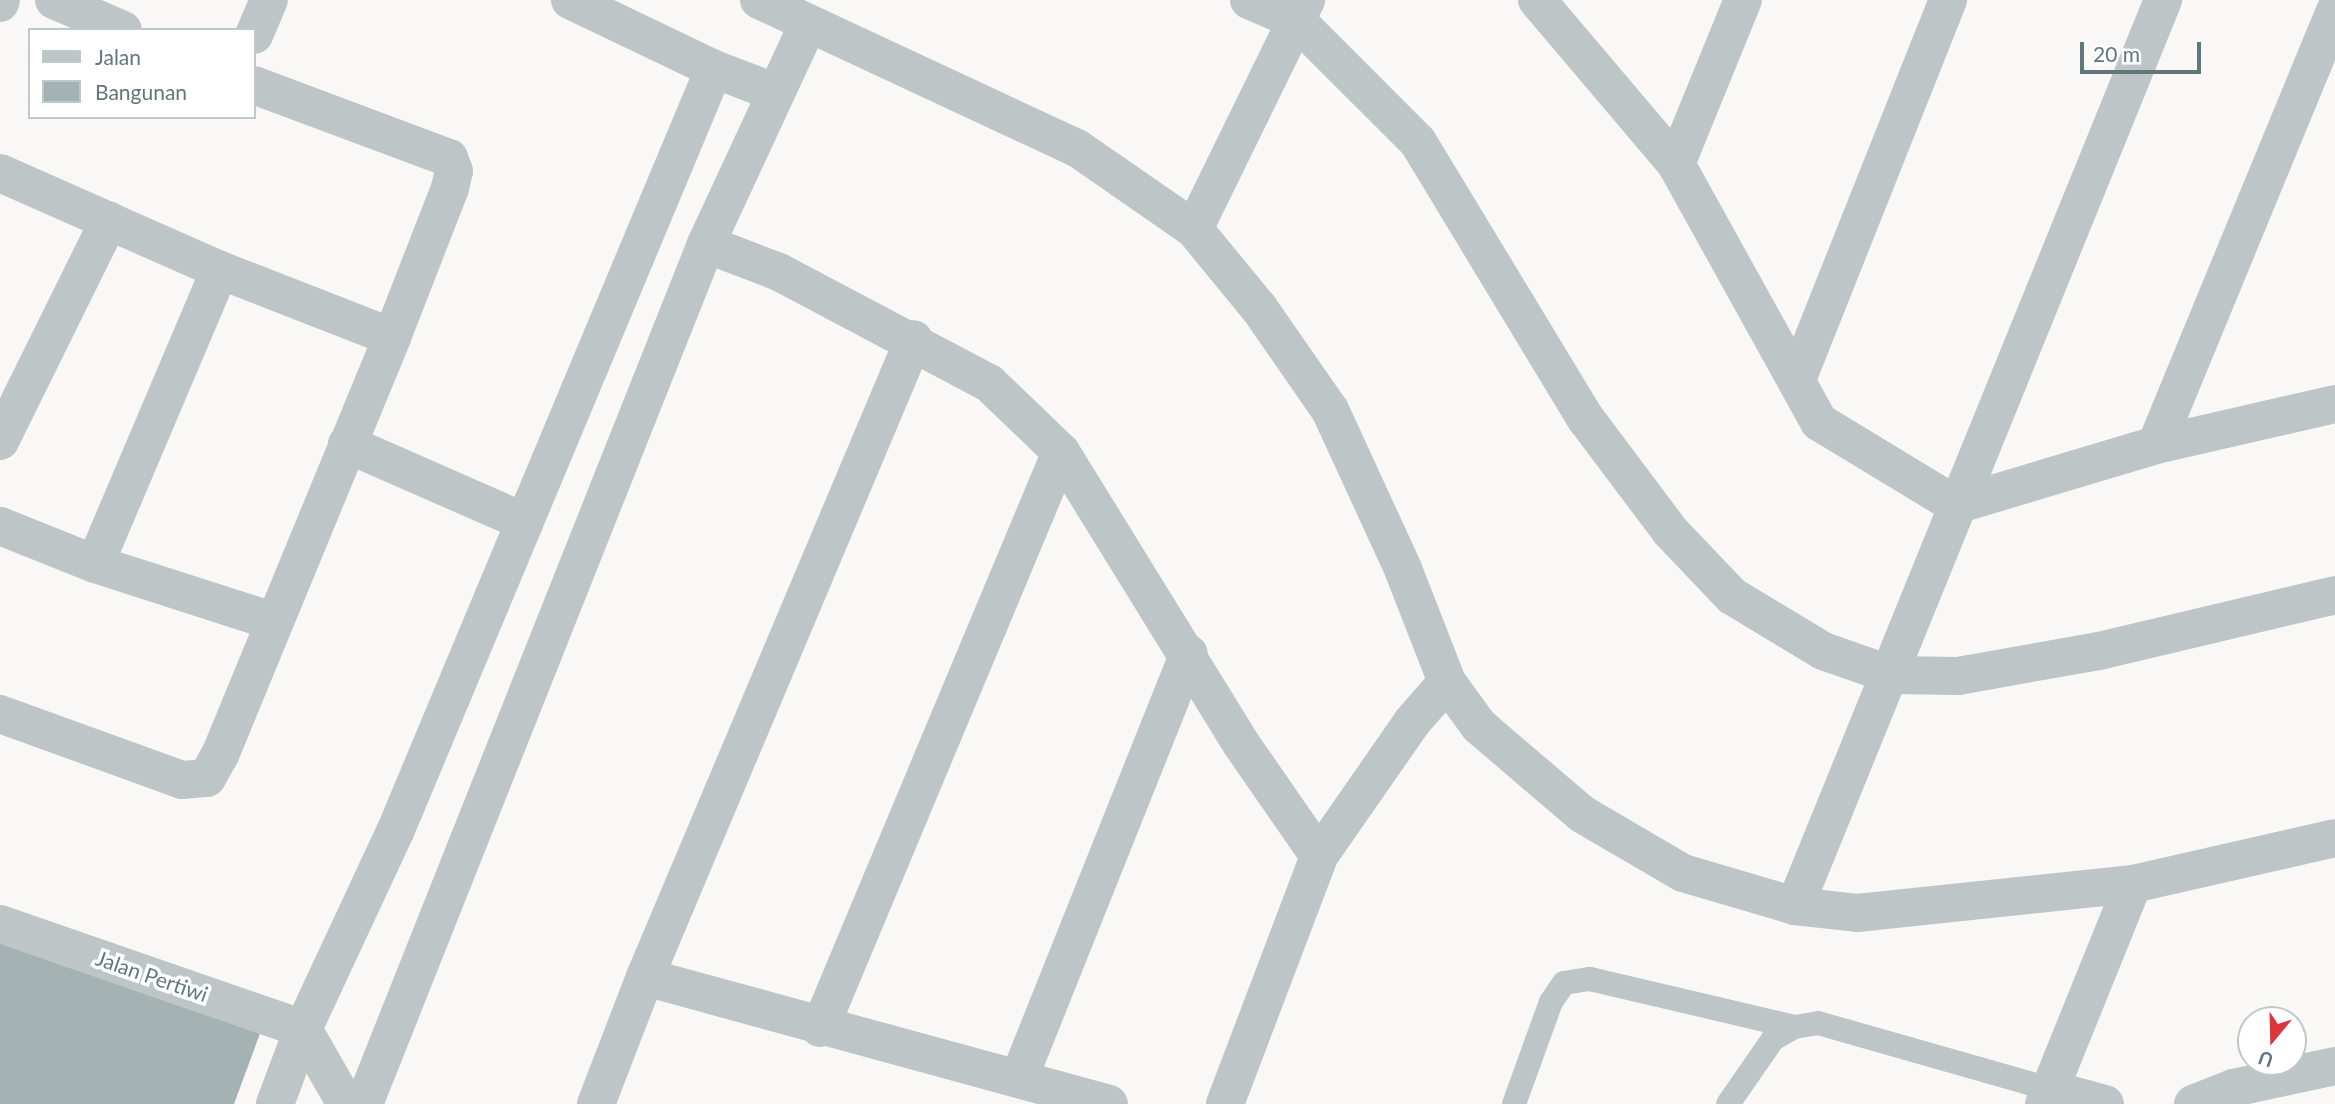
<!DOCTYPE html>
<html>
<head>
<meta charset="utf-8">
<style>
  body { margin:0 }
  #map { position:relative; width:2335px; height:1104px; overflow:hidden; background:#f9f8f7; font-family:Lato,sans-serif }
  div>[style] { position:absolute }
  .building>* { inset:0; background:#a5b2b4 }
  .lane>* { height:24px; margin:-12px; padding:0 12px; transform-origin:12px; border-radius:12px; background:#bec5c6 }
  .street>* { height:38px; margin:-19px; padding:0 19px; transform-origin:19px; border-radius:19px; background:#bec5c6 }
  span { translate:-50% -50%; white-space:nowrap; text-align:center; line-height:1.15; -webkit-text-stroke:7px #fff; paint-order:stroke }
  .street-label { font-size:21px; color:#61777a }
  .legend { position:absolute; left:28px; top:28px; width:228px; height:91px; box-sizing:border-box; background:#fff; border:2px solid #c0c9ca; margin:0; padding:9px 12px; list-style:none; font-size:21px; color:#61777a }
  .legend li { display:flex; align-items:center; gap:14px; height:35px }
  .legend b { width:35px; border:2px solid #c0c9ca }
  .north { position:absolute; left:2237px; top:1006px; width:70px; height:70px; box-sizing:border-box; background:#fff; border:2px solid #c0c9ca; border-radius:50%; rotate:199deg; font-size:19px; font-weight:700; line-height:28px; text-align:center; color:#61777a }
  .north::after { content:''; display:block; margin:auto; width:24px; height:32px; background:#db353e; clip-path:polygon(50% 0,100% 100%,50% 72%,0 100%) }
  .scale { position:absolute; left:2080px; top:42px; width:121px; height:32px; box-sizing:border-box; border:4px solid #61777a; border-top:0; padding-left:9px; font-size:21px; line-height:24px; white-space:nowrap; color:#61777a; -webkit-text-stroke:5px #fff; paint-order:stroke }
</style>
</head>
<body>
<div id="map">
  <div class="building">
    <i style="clip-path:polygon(0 936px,265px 1020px,234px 1104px,0 1104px)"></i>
  </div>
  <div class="lane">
    <i style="left:1514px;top:1104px;width:109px;rotate:-70.1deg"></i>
    <i style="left:1551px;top:1002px;width:23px;rotate:-56deg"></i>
    <i style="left:1564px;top:983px;width:26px;rotate:-9deg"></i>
    <i style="left:1590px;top:979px;width:210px;rotate:13.2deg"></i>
    <i style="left:1728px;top:1104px;width:79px;rotate:-55.3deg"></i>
    <i style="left:1773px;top:1039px;width:24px;rotate:-30deg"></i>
    <i style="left:1794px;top:1027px;width:24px;rotate:-9deg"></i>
    <i style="left:1818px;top:1023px;width:241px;rotate:15.9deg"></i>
  </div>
  <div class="street">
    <i style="left:54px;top:0;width:75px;rotate:23.5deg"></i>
    <i style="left:570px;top:0;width:160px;rotate:25.6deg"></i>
    <i style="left:714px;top:69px;width:64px;rotate:21deg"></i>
    <i style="left:759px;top:0;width:351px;rotate:25deg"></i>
    <i style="left:1077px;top:148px;width:142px;rotate:34.7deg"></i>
    <i style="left:1194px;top:229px;width:102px;rotate:50.6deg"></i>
    <i style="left:1259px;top:308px;width:124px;rotate:55.2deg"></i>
    <i style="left:1330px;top:410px;width:175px;rotate:65.3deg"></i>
    <i style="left:1403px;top:569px;width:121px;rotate:68.7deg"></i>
    <i style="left:1447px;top:682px;width:54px;rotate:54deg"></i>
    <i style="left:1479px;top:726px;width:135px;rotate:40.5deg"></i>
    <i style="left:1582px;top:814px;width:117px;rotate:30.3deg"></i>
    <i style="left:1683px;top:873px;width:117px;rotate:16.4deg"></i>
    <i style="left:1795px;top:906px;width:62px;rotate:6.4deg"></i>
    <i style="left:1857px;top:913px;width:278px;rotate:-6deg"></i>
    <i style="left:2133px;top:884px;width:207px;rotate:-12.8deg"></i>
    <i style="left:1249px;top:0;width:52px;rotate:23.6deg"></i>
    <i style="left:1297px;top:21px;width:171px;rotate:45deg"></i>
    <i style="left:1418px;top:142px;width:324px;rotate:58.8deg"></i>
    <i style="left:1586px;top:419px;width:140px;rotate:53.1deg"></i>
    <i style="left:1670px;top:531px;width:90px;rotate:46.4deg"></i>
    <i style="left:1732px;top:596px;width:106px;rotate:31.1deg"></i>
    <i style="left:1823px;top:651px;width:73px;rotate:19.2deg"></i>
    <i style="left:1892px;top:675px;width:66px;rotate:0.9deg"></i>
    <i style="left:1958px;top:676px;width:143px;rotate:-10.1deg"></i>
    <i style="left:2099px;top:651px;width:243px;rotate:-13.3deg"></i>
    <i style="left:1537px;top:0;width:215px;rotate:49.7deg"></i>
    <i style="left:1676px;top:164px;width:295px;rotate:61deg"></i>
    <i style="left:1819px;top:422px;width:160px;rotate:31.2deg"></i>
    <i style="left:0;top:3px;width:3px;rotate:-72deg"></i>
    <i style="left:254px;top:35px;width:38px;rotate:-67deg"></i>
    <i style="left:1676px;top:164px;width:177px;rotate:-67.8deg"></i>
    <i style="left:0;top:173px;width:240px;rotate:23.8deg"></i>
    <i style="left:220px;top:270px;width:185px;rotate:21.3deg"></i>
    <i style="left:1194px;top:229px;width:255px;rotate:-63.9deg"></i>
    <i style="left:706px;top:244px;width:78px;rotate:21deg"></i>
    <i style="left:779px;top:272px;width:238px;rotate:27.9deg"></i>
    <i style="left:989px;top:383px;width:100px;rotate:43.8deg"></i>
    <i style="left:1061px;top:452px;width:344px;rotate:58.3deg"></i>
    <i style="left:1242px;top:745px;width:135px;rotate:55.3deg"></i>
    <i style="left:1798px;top:377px;width:406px;rotate:-68.3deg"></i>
    <i style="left:0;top:441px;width:246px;rotate:-63.7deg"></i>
    <i style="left:347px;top:444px;width:194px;rotate:23.7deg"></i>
    <i style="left:2156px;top:445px;width:469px;rotate:-67.6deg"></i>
    <i style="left:1956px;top:505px;width:209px;rotate:-16.7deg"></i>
    <i style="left:2156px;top:445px;width:184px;rotate:-12.9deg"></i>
    <i style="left:0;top:526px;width:102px;rotate:21.8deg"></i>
    <i style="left:95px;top:564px;width:187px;rotate:17.8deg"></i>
    <i style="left:95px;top:564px;width:319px;rotate:-67deg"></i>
    <i style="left:0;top:714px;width:194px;rotate:19.9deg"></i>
    <i style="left:182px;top:780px;width:25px;rotate:-5deg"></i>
    <i style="left:207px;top:778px;width:26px;rotate:-61deg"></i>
    <i style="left:220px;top:755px;width:452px;rotate:-67.6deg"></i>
    <i style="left:392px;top:337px;width:160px;rotate:-68.7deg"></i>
    <i style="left:450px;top:188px;width:17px;rotate:-77deg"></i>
    <i style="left:454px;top:171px;width:14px;rotate:-111deg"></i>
    <i style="left:449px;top:158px;width:208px;rotate:-159.5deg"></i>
    <i style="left:1795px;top:906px;width:978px;rotate:-67.89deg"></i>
    <i style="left:0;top:924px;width:321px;rotate:19.1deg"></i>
    <i style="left:303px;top:1029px;width:86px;rotate:60.2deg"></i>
    <i style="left:645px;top:977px;width:481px;rotate:15.3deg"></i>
    <i style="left:820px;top:1028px;width:624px;rotate:-67.3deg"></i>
    <i style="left:1019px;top:1078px;width:457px;rotate:-68.2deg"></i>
    <i style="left:2050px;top:1089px;width:57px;rotate:15.3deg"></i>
    <i style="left:275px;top:1104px;width:80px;rotate:-69.5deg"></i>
    <i style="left:303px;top:1029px;width:217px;rotate:-65deg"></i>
    <i style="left:395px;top:832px;width:827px;rotate:-67.31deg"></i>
    <i style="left:364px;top:1104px;width:926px;rotate:-68.31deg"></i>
    <i style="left:706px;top:244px;width:240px;rotate:-65.1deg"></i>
    <i style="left:596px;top:1104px;width:136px;rotate:-68.9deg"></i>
    <i style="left:645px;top:977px;width:692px;rotate:-67.14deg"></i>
    <i style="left:1225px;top:1104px;width:265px;rotate:-69.2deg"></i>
    <i style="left:1319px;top:856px;width:163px;rotate:-55.2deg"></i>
    <i style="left:1412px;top:722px;width:53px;rotate:-48.8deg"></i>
    <i style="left:2044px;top:1104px;width:237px;rotate:-68deg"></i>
    <i style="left:2193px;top:1104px;width:43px;rotate:-21.8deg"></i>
    <i style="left:2233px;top:1088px;width:104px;rotate:-12.2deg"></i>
  </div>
  <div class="street-label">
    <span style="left:152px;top:976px;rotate:19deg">Jalan Pertiwi</span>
  </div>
  <ul class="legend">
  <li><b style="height:9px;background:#bec5c6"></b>Jalan</li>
  <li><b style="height:19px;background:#a5b2b4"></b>Bangunan</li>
  </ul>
  <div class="north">U</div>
  <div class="scale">20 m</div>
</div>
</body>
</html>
